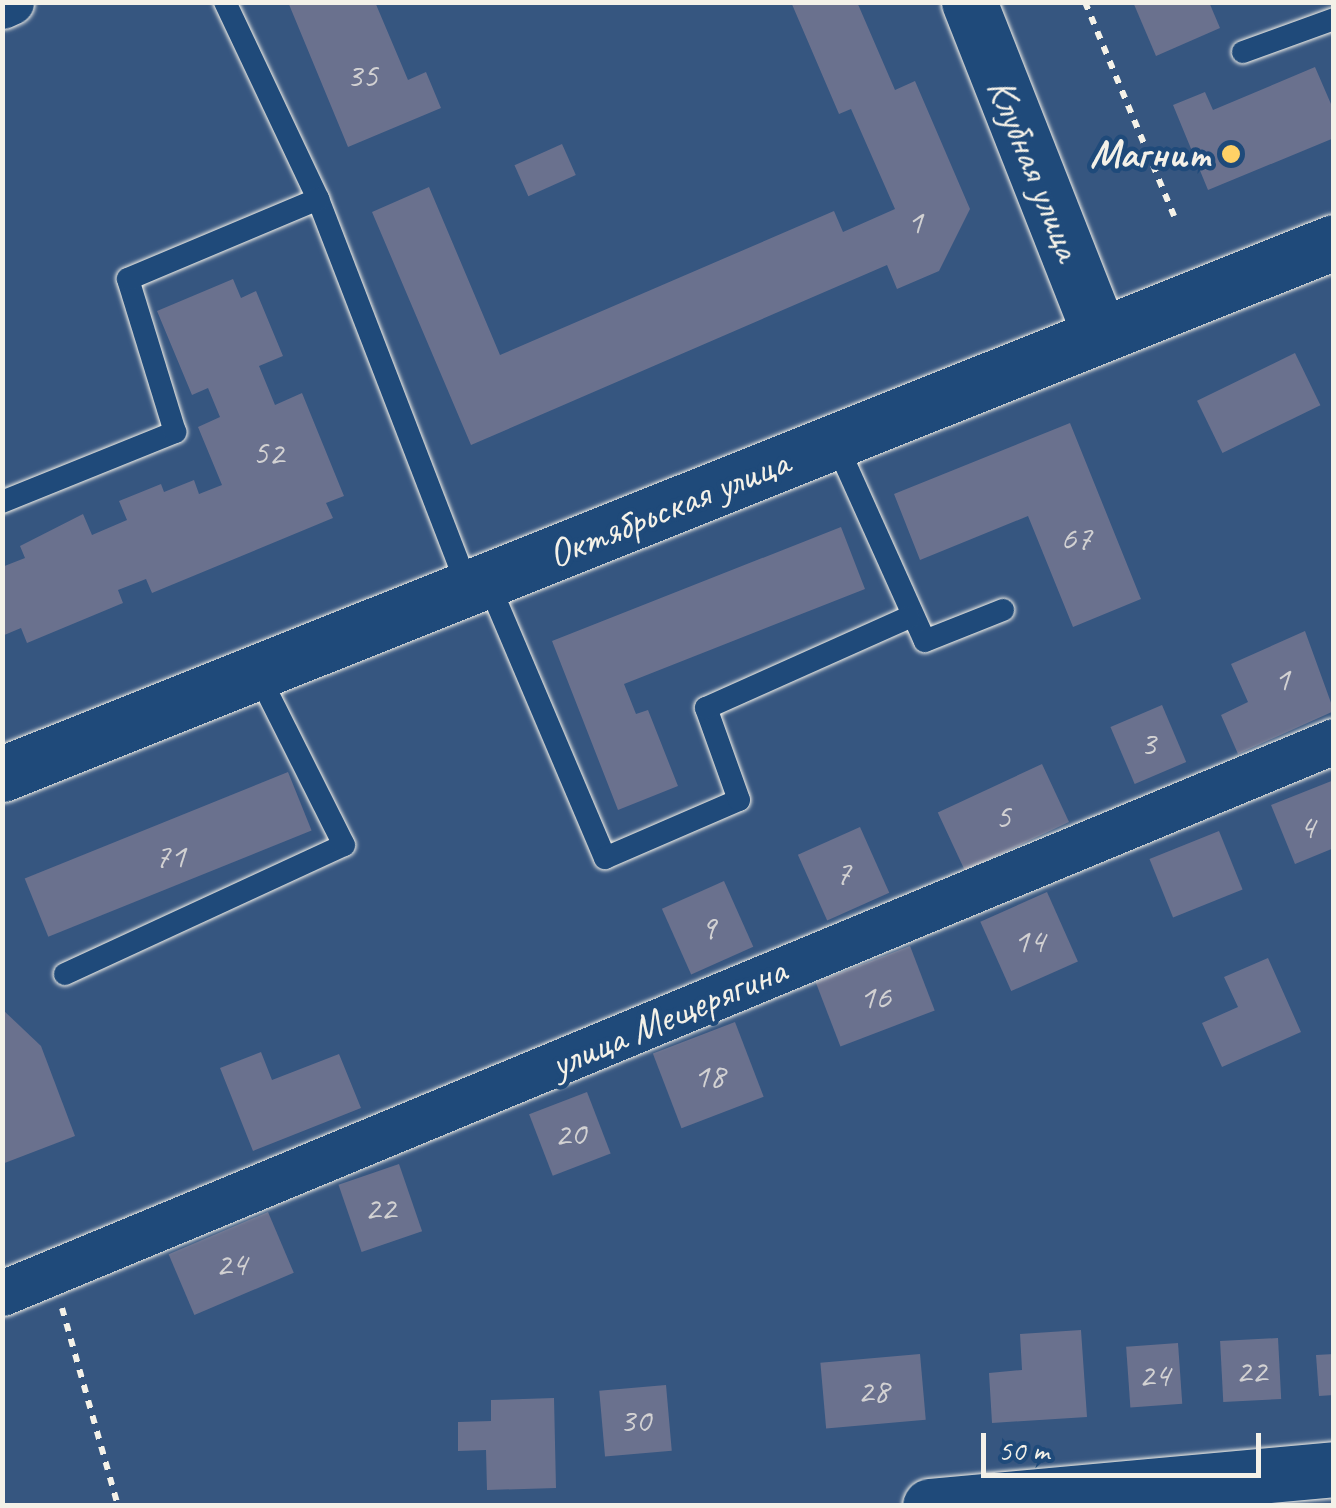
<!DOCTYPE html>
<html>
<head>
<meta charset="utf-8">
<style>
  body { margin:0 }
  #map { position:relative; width:1336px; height:1508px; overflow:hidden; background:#365680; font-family:Caveat,sans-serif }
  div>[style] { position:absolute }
  .building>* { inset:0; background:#6a718e; transform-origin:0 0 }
  .path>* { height:6px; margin-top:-3px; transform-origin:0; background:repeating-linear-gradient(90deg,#f4f1e8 0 8px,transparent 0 16px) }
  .roads { filter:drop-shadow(0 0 2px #f4f1e8) drop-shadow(0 0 2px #f4f1e8) }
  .service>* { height:22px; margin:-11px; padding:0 11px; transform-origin:11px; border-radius:11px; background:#1f4a7a }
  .minor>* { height:45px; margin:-22.5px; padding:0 22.5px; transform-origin:22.5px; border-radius:22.5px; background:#1f4a7a }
  .tertiary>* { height:55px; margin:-27.5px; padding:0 27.5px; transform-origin:27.5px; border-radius:27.5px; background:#1f4a7a }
  .secondary>* { height:55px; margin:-27.5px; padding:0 27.5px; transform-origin:27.5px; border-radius:27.5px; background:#1f4a7a }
  .dots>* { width:28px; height:28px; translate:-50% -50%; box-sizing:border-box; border:5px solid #1f4a7a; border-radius:50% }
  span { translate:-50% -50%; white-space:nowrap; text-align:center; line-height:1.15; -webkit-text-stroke:9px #1f4a7a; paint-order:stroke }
  .number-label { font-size:35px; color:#d2d1d2 }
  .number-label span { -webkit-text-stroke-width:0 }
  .poi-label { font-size:40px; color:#f4f1e8; font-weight:700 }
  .right { translate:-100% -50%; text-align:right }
  .street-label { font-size:40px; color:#f4f1e8 }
  .frame { position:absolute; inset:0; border:5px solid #f4f1e8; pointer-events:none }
  .scale { position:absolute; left:981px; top:1433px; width:280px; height:45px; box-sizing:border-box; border:5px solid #f4f1e8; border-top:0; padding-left:12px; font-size:30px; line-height:35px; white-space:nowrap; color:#f4f1e8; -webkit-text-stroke:8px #1f4a7a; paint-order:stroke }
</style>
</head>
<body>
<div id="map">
  <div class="building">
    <i style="clip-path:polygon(288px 2px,375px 2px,408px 80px,426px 72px,441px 108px,348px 147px)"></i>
    <i style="clip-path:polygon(791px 2px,857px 2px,895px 90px,915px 81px,970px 209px,939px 271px,897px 289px,887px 265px,471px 445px,372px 212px,429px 187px,500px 355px,834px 211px,843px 232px,895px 209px,851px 109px,839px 114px)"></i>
    <i style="clip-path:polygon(1133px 2px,1209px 2px,1220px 28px,1156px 56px)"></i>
    <i style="clip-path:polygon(1315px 67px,1334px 111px,1334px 138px,1208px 190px,1173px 105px,1205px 92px,1213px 110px)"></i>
    <i style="left:562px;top:144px;width:34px;height:52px;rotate:66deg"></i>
    <i style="clip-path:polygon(233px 279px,241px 298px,256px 291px,283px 356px,259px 366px,275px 405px,302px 393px,344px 496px,326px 503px,333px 518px,152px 593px,146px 579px,118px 590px,123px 603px,27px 643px,21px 628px,2px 636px,2px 567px,25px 558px,20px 546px,83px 514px,92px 535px,127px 520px,119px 501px,161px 484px,164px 492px,194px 480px,199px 494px,222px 485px,198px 427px,220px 417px,208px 388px,192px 395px,157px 311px)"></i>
    <i style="left:1295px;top:353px;width:58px;height:109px;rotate:64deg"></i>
    <i style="clip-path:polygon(1070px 423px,1141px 599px,1073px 627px,1028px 516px,920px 560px,894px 494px)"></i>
    <i style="clip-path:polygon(841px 527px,865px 589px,624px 684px,636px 714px,648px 710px,678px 786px,618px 810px,552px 641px)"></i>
    <i style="clip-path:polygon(1305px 631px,1334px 711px,1238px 754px,1221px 715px,1248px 702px,1231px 664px)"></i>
    <i style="left:1162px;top:705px;width:62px;height:56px;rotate:67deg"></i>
    <i style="left:1042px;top:764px;width:64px;height:115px;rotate:65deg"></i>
    <i style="left:288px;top:772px;width:63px;height:284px;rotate:68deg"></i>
    <i style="clip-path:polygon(1334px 780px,1334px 848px,1295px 864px,1271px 805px)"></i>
    <i style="left:860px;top:827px;width:72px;height:68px;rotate:66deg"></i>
    <i style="left:1219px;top:831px;width:63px;height:75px;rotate:68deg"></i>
    <i style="left:724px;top:881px;width:72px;height:68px;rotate:66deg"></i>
    <i style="left:1047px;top:892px;width:76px;height:73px;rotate:66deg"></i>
    <i style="left:910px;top:946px;width:69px;height:101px;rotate:69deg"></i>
    <i style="clip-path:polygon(1268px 958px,1301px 1032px,1222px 1067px,1202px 1023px,1238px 1007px,1224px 977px)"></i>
    <i style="clip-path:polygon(2px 1009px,41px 1046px,75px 1136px,2px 1164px)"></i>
    <i style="left:735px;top:1022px;width:80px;height:88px;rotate:69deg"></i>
    <i style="clip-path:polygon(261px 1052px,272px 1080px,339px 1054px,361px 1108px,253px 1151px,220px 1068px)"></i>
    <i style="left:587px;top:1092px;width:66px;height:62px;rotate:69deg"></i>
    <i style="left:399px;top:1164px;width:71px;height:64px;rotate:71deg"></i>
    <i style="left:268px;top:1212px;width:66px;height:108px;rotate:67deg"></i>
    <i style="clip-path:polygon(1081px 1330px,1087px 1417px,992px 1423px,989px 1373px,1022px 1370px,1020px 1334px)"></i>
    <i style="left:1278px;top:1338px;width:61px;height:58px;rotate:87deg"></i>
    <i style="left:1178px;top:1343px;width:61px;height:52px;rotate:86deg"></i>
    <i style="left:920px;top:1354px;width:66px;height:100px;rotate:85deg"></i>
    <i style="clip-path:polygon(1334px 1354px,1334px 1395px,1319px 1396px,1316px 1355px)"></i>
    <i style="left:666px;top:1385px;width:66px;height:67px;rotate:85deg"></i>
    <i style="clip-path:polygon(554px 1398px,556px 1488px,487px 1490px,486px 1450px,458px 1451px,458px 1422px,491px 1421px,491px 1400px)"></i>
  </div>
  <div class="path">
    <i style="left:1085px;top:2px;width:232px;rotate:67.4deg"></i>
    <i style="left:62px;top:1308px;width:206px;rotate:74.2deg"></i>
  </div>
  <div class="roads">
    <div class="service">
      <i style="left:225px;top:2px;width:218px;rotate:64.7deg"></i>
      <i style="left:318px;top:199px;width:417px;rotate:68.9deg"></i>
      <i style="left:1243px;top:52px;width:97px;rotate:-19.9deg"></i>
      <i style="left:835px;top:441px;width:219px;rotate:65.8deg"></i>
      <i style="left:925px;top:641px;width:84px;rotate:-21.7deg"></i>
      <i style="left:2px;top:502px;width:187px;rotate:-22deg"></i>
      <i style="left:175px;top:432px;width:160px;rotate:-107.1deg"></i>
      <i style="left:128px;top:279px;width:206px;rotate:-22.8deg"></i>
      <i style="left:487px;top:580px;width:302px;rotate:67deg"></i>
      <i style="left:605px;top:858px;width:146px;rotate:-23.4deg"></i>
      <i style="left:739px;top:800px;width:98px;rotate:-109.7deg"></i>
      <i style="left:706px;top:708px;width:222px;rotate:-24.1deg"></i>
      <i style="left:65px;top:974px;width:307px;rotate:-24.8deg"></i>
      <i style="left:344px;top:845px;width:194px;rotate:-116.7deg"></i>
    </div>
    <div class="minor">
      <i style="left:2px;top:6px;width:10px;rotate:-24deg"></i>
      <i style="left:2px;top:1293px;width:1442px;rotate:-22.51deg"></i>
    </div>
    <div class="tertiary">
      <i style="left:969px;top:2px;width:358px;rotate:68.5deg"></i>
      <i style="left:930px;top:1506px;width:406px;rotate:-5.2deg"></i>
    </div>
    <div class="secondary">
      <i style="left:2px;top:774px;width:1434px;rotate:-21.77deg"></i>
    </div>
  </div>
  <div class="dots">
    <i style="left:1231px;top:154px;background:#ffd166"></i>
  </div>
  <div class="number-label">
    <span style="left:362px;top:76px">35</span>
    <span style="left:915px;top:222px">1</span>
    <span style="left:268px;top:453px">52</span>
    <span style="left:1076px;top:538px">67</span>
    <span style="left:1282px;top:679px">1</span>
    <span style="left:1148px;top:744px">3</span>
    <span style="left:1003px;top:817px">5</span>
    <span style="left:1307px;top:827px">4</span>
    <span style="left:170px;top:856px">71</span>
    <span style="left:843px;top:873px">7</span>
    <span style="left:708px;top:928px">9</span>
    <span style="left:1029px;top:941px">14</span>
    <span style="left:875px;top:997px">16</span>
    <span style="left:709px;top:1076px">18</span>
    <span style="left:570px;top:1134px">20</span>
    <span style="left:380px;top:1208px">22</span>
    <span style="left:231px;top:1264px">24</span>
    <span style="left:1251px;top:1371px">22</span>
    <span style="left:1154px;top:1375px">24</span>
    <span style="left:873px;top:1391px">28</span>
    <span style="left:635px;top:1421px">30</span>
  </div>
  <div class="poi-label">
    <span class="right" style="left:1211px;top:154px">Магнит</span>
  </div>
  <div class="street-label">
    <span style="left:1035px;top:169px;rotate:68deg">Клубная улица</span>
    <span style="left:668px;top:508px;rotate:-22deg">Октябрьская улица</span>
    <span style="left:668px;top:1017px;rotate:-23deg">улица Мещерягина</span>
  </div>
  <div class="frame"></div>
  <div class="scale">50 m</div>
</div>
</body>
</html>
